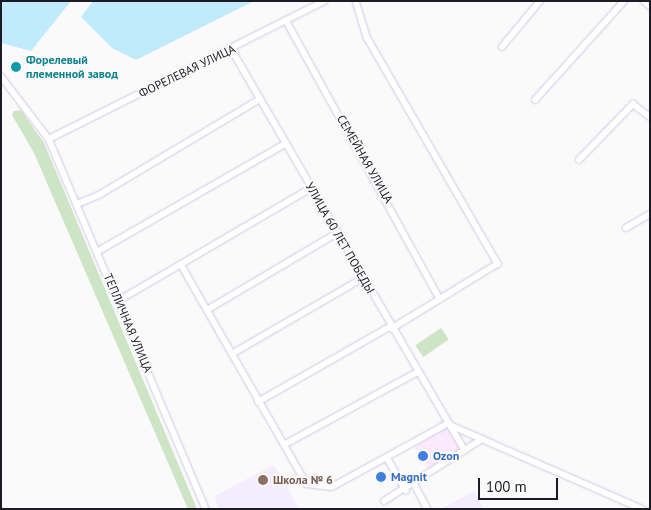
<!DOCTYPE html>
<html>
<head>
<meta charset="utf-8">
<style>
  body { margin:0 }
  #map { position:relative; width:651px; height:510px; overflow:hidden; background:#fafafa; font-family:"PT Sans",sans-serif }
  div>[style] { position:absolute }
  .commercial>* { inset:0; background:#fbeafb }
  .education>* { inset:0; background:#f3edfe }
  .green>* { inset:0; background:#cde5c5; transform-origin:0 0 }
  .water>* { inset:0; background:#c1eafb }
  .roads { filter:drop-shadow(0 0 1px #cdc9e8) drop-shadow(0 0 1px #cdc9e8) }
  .minor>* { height:5.5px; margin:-2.75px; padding:0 2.75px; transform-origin:2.75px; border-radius:2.75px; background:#fff }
  .dots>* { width:14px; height:14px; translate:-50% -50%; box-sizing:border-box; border:2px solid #fafafa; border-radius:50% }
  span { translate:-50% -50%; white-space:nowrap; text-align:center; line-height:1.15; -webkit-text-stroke:4px #fafafa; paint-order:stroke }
  .culture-label { font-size:12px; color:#0d838f; font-weight:700 }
  .left { translate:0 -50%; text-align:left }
  .street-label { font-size:12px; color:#1c1b26 }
  .shop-label { font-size:12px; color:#366cbe; font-weight:700 }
  .education-label { font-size:12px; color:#785e54; font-weight:700 }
  .frame { position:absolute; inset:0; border:2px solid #1c1b26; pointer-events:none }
  .scale { position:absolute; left:478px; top:478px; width:80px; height:22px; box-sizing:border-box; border:2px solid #1c1b26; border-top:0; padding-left:6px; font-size:15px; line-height:18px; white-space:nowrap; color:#1c1b26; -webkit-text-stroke:4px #fafafa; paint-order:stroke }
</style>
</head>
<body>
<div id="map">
  <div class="commercial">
    <i style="clip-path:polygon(450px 425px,465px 450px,431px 473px,415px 447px,442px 426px)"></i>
  </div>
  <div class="education">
    <i style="clip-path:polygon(274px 465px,299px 509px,219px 509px,214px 496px)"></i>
    <i style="clip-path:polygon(475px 491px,484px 509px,441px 509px)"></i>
  </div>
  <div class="green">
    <i style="clip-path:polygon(21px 110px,44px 143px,197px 509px,188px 509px,34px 153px,12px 115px,14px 111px)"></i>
    <i style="left:441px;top:328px;width:14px;height:31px;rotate:56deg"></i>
  </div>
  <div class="water">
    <i style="clip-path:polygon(1px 1px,71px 1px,31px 51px,1px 43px)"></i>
    <i style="clip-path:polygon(93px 1px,254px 1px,136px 60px,112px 48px,81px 17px)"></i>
  </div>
  <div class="roads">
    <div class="minor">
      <i style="left:356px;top:1px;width:38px;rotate:73deg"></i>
      <i style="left:367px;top:37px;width:262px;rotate:60deg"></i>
      <i style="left:498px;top:264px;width:124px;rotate:148.5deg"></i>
      <i style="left:644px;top:1px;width:8px;rotate:40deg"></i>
      <i style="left:286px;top:20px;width:319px;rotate:61.1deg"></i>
      <i style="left:502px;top:47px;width:60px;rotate:-50.4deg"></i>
      <i style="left:232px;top:50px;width:463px;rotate:59.8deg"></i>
      <i style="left:1px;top:76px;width:79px;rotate:52.7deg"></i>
      <i style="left:49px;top:139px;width:402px;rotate:67deg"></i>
      <i style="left:535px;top:100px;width:133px;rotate:-48deg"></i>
      <i style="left:49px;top:139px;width:308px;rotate:-26.6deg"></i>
      <i style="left:579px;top:160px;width:78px;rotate:-46deg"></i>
      <i style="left:633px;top:104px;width:21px;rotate:37deg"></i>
      <i style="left:77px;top:204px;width:24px;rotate:-22deg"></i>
      <i style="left:99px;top:195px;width:187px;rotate:-30.8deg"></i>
      <i style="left:626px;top:228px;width:28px;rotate:-30deg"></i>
      <i style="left:97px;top:252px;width:217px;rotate:-29.9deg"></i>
      <i style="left:182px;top:266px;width:251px;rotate:60.2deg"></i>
      <i style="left:307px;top:484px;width:25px;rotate:7deg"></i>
      <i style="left:332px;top:487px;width:133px;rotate:-28.7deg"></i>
      <i style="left:118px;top:301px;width:224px;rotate:-30.3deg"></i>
      <i style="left:207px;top:310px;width:151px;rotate:-30.6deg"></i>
      <i style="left:232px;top:354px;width:151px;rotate:-30.1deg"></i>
      <i style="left:258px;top:402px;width:153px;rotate:-29.7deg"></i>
      <i style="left:450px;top:425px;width:210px;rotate:23.6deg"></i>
      <i style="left:284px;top:445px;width:153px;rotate:-28.6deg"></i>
      <i style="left:388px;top:459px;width:36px;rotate:60deg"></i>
      <i style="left:415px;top:485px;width:27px;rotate:62deg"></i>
      <i style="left:384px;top:501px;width:116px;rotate:-32.3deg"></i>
    </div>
  </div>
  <div class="dots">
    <i style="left:16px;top:67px;background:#0f9aa8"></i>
    <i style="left:423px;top:456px;background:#3f7fe0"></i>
    <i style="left:381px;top:477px;background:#3f7fe0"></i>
    <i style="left:263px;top:480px;background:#8d6e63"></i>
  </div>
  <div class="culture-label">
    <span class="left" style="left:26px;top:67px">Форелевый<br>племенной завод</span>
  </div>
  <div class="street-label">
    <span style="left:187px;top:71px;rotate:-26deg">ФОРЕЛЕВАЯ УЛИЦА</span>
    <span style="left:365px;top:159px;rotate:60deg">СЕМЕЙНАЯ УЛИЦА</span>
    <span style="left:340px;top:238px;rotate:60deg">УЛИЦА 60 ЛЕТ ПОБЕДЫ</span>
    <span style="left:128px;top:323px;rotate:67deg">ТЕПЛИЧНАЯ УЛИЦА</span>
  </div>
  <div class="shop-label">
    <span class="left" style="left:433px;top:456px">Ozon</span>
    <span class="left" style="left:391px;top:477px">Magnit</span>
  </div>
  <div class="education-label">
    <span class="left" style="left:273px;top:480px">Школа № 6</span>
  </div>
  <div class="frame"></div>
  <div class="scale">100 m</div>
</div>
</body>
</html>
